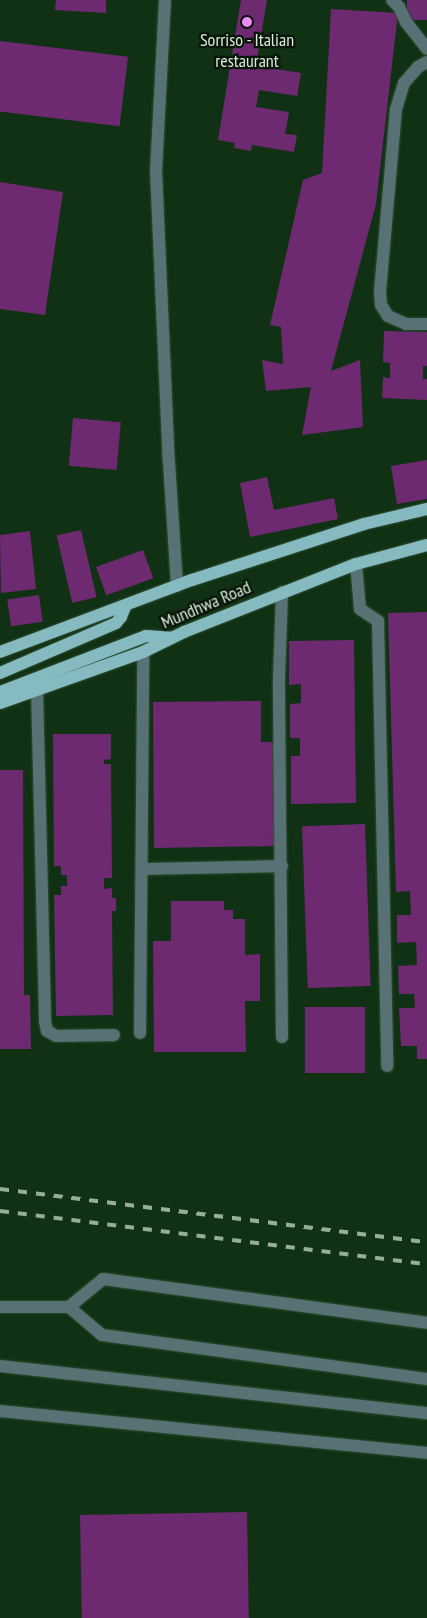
<!DOCTYPE html>
<html>
<head>
<meta charset="utf-8">
<style>
  body { margin:0 }
  #map { position:relative; width:427px; height:1618px; overflow:hidden; background:#103113; font-family:"PT Sans Narrow",sans-serif }
  div>[style] { position:absolute }
  .building>* { inset:0; background:#6d2a71; transform-origin:0 0 }
  .roads { filter:drop-shadow(0 0 1px #304f33) drop-shadow(0 0 1px #304f33) }
  .minor>* { height:12px; margin:-6px; padding:0 6px; transform-origin:6px; border-radius:6px; background:#587174 }
  .major>* { height:12px; margin:-6px; padding:0 6px; transform-origin:6px; border-radius:6px; background:#85bac0 }
  .rail>* { height:4px; margin-top:-2px; transform-origin:0; background:repeating-linear-gradient(90deg,#96ad97 0 9px,transparent 0 18px) }
  .dots>* { width:14px; height:14px; translate:-50% -50%; box-sizing:border-box; border:2px solid #081508; border-radius:50% }
  span { translate:-50% -50%; white-space:nowrap; text-align:center; line-height:1.15; -webkit-text-stroke:4.5px #081508; paint-order:stroke }
  .poi-label { font-size:18px; color:#d9ecd9 }
  .street-label { font-size:18px; color:#d9ecd9 }
</style>
</head>
<body>
<div id="map">
  <div class="building">
    <i style="clip-path:polygon(56px 0,106px 0,106px 13px,55px 10px)"></i>
    <i style="clip-path:polygon(241px 0,267px 0,256px 66px,301px 73px,297px 96px,259px 90px,256px 107px,289px 112px,285px 134px,297px 135px,294px 152px,252px 145px,251px 151px,234px 148px,235px 143px,218px 140px)"></i>
    <i style="left:407px;top:0;width:20px;height:20px"></i>
    <i style="clip-path:polygon(331px 9px,398px 13px,376px 204px,331px 371px,360px 360px,363px 427px,302px 435px,311px 387px,266px 391px,262px 360px,283px 364px,281px 327px,270px 325px,303px 180px,322px 173px)"></i>
    <i style="left:0;top:41px;width:129px;height:70px;rotate:7deg"></i>
    <i style="clip-path:polygon(0 182px,63px 192px,45px 315px,0 309px)"></i>
    <i style="clip-path:polygon(384px 331px,427px 332px,427px 366px,423px 366px,423px 379px,427px 379px,427px 400px,382px 398px,383px 377px,390px 378px,390px 363px,383px 362px)"></i>
    <i style="left:73px;top:418px;width:48px;height:48px;rotate:5deg"></i>
    <i style="clip-path:polygon(427px 460px,427px 499px,397px 504px,391px 466px)"></i>
    <i style="clip-path:polygon(267px 477px,274px 510px,334px 498px,338px 519px,250px 537px,240px 483px)"></i>
    <i style="left:81px;top:530px;width:69px;height:25px;rotate:77deg"></i>
    <i style="clip-path:polygon(30px 531px,36px 589px,1px 593px,0 535px)"></i>
    <i style="left:143px;top:550px;width:30px;height:50px;rotate:70deg"></i>
    <i style="left:39px;top:595px;width:27px;height:32px;rotate:82deg"></i>
    <i style="clip-path:polygon(427px 612px,427px 1059px,417px 1059px,417px 1046px,401px 1046px,399px 1008px,415px 1008px,414px 994px,399px 994px,398px 966px,417px 965px,416px 942px,397px 943px,397px 915px,411px 915px,410px 891px,396px 892px,388px 613px)"></i>
    <i style="clip-path:polygon(354px 640px,356px 803px,291px 804px,291px 756px,300px 756px,300px 738px,290px 738px,290px 704px,301px 703px,301px 684px,289px 685px,289px 641px)"></i>
    <i style="clip-path:polygon(261px 701px,261px 742px,277px 742px,278px 846px,154px 848px,153px 702px)"></i>
    <i style="clip-path:polygon(53px 734px,111px 734px,111px 759px,104px 760px,104px 764px,111px 764px,112px 878px,104px 878px,104px 889px,112px 888px,112px 898px,116px 898px,116px 911px,112px 911px,113px 1015px,56px 1016px,54px 895px,61px 895px,61px 886px,67px 886px,67px 875px,61px 875px,61px 866px,54px 866px)"></i>
    <i style="clip-path:polygon(0 770px,23px 770px,24px 995px,30px 995px,31px 1049px,0 1049px)"></i>
    <i style="left:365px;top:824px;width:162px;height:63px;rotate:88deg"></i>
    <i style="clip-path:polygon(171px 901px,224px 901px,224px 910px,233px 910px,233px 919px,245px 919px,245px 955px,260px 954px,260px 1001px,245px 1001px,246px 1052px,154px 1052px,153px 941px,171px 941px)"></i>
    <i style="left:305px;top:1007px;width:60px;height:66px"></i>
    <i style="left:247px;top:1512px;width:106px;height:167px;rotate:89deg"></i>
  </div>
  <div class="roads">
    <div class="minor">
      <i style="left:165px;top:0;width:170px;rotate:93deg"></i>
      <i style="left:156px;top:170px;width:292px;rotate:87.5deg"></i>
      <i style="left:169px;top:462px;width:124px;rotate:86.3deg"></i>
      <i style="left:392px;top:0;width:10px;rotate:45deg"></i>
      <i style="left:399px;top:7px;width:17px;rotate:65deg"></i>
      <i style="left:406px;top:22px;width:34px;rotate:52deg"></i>
      <i style="left:427px;top:62px;width:10px;rotate:151deg"></i>
      <i style="left:418px;top:67px;width:21px;rotate:131deg"></i>
      <i style="left:404px;top:83px;width:27px;rotate:107deg"></i>
      <i style="left:396px;top:109px;width:183px;rotate:95deg"></i>
      <i style="left:380px;top:291px;width:14px;rotate:86deg"></i>
      <i style="left:381px;top:305px;width:13px;rotate:58deg"></i>
      <i style="left:388px;top:316px;width:20px;rotate:24deg"></i>
      <i style="left:406px;top:324px;width:21px"></i>
      <i style="left:356px;top:564px;width:45px;rotate:84.9deg"></i>
      <i style="left:360px;top:609px;width:22px;rotate:34deg"></i>
      <i style="left:378px;top:621px;width:445px;rotate:88.8deg"></i>
      <i style="left:37px;top:689px;width:332px;rotate:88.6deg"></i>
      <i style="left:45px;top:1021px;width:10px;rotate:79deg"></i>
      <i style="left:47px;top:1031px;width:10px;rotate:29deg"></i>
      <i style="left:56px;top:1036px;width:58px;rotate:-1deg"></i>
      <i style="left:142px;top:869px;width:140px;rotate:-1.2deg"></i>
      <i style="left:140px;top:1033px;width:381px;rotate:-89.5deg"></i>
      <i style="left:282px;top:1037px;width:359px;rotate:-90.5deg"></i>
      <i style="left:279px;top:678px;width:86px;rotate:-88deg"></i>
      <i style="left:0;top:1307px;width:69px"></i>
      <i style="left:69px;top:1307px;width:43px;rotate:40.3deg"></i>
      <i style="left:102px;top:1335px;width:328px;rotate:7.7deg"></i>
      <i style="left:69px;top:1307px;width:44px;rotate:-39.5deg"></i>
      <i style="left:103px;top:1279px;width:327px;rotate:7.7deg"></i>
      <i style="left:0;top:1366px;width:430px;rotate:6.3deg"></i>
      <i style="left:0;top:1411px;width:429px;rotate:5.6deg"></i>
    </div>
    <div class="major">
      <i style="left:0;top:652px;width:205px;rotate:-20.6deg"></i>
      <i style="left:192px;top:580px;width:181px;rotate:-18deg"></i>
      <i style="left:364px;top:524px;width:65px;rotate:-13.4deg"></i>
      <i style="left:0;top:673px;width:126px;rotate:-23.3deg"></i>
      <i style="left:116px;top:623px;width:8px;rotate:-50deg"></i>
      <i style="left:121px;top:617px;width:11px;rotate:-68deg"></i>
      <i style="left:0;top:692px;width:156px;rotate:-21deg"></i>
      <i style="left:146px;top:636px;width:26px;rotate:4deg"></i>
      <i style="left:0;top:703px;width:152px;rotate:-19.6deg"></i>
      <i style="left:143px;top:652px;width:46px;rotate:-26deg"></i>
      <i style="left:184px;top:632px;width:185px;rotate:-21.6deg"></i>
      <i style="left:356px;top:564px;width:73px;rotate:-15deg"></i>
    </div>
  </div>
  <div class="rail">
    <i style="left:0;top:1189px;width:430px;rotate:7.1deg"></i>
    <i style="left:0;top:1211px;width:430px;rotate:7.1deg"></i>
  </div>
  <div class="dots">
    <i style="left:247px;top:22px;background:#f08bf6"></i>
  </div>
  <div class="poi-label">
    <span style="left:247px;top:51px">Sorriso - Italian<br>restaurant</span>
  </div>
  <div class="street-label">
    <span style="left:206px;top:605px;rotate:-23deg">Mundhwa Road</span>
  </div>
</div>
</body>
</html>
